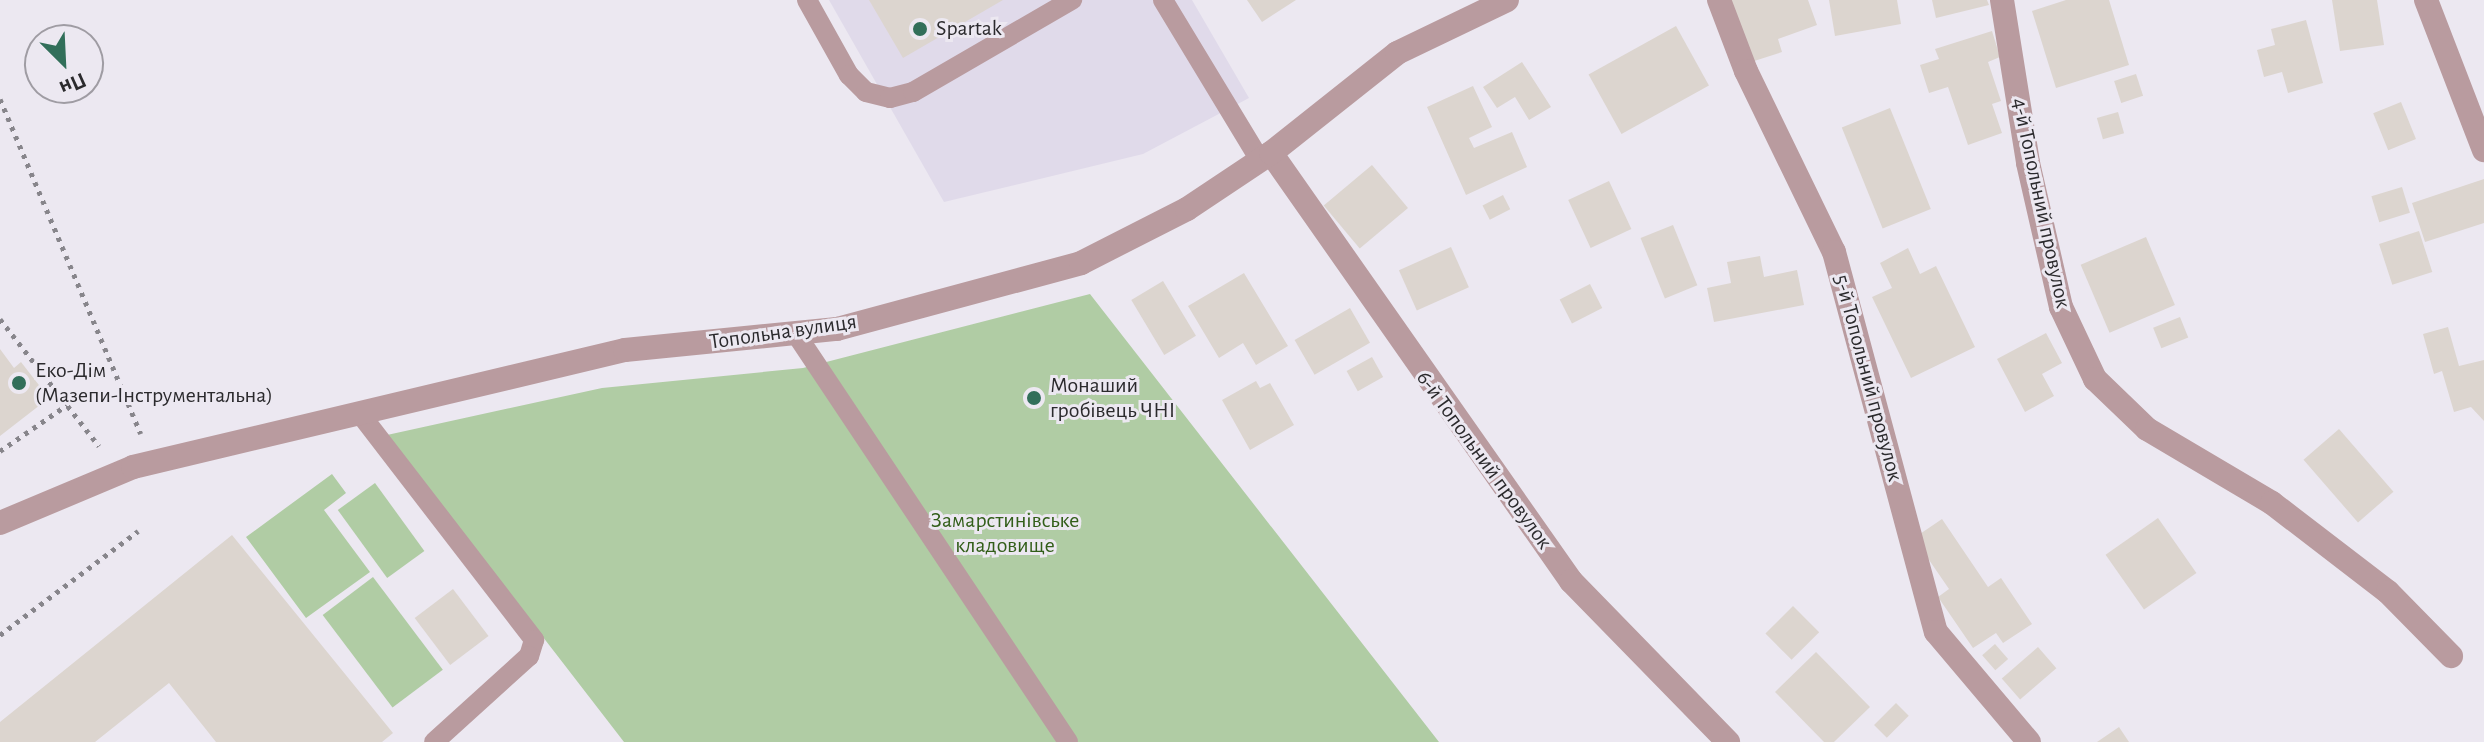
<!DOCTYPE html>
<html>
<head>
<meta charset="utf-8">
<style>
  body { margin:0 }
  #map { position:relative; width:2484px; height:742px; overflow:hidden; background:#ece8f1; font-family:"Alegreya Sans",sans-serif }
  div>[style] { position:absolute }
  .built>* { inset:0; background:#e0daea }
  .green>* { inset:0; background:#b0cca4; transform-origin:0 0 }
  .building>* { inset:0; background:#dcd5cf; transform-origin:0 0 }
  .path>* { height:5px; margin-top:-2.5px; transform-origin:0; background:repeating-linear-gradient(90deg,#87858b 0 4px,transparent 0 10px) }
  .lane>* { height:20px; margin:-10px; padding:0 10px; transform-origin:10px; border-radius:10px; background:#b99b9f }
  .street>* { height:24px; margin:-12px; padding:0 12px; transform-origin:12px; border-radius:12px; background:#b99b9f }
  .dots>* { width:22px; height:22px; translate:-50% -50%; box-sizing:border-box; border:4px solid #ece8f1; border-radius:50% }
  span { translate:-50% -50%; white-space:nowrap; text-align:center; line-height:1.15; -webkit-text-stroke:6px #ece8f1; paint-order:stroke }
  .poi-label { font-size:22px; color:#2b2a2d }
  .left { translate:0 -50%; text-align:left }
  .street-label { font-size:22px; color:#2b2a2d }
  .park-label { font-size:22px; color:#325e19 }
  .north { position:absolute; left:24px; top:24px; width:80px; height:80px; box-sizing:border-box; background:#ece8f1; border:2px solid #9f9ca3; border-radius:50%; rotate:156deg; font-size:22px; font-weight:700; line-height:32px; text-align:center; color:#2b2a2d }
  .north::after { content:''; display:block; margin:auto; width:28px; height:36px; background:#326f5a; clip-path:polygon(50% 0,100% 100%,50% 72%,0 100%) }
</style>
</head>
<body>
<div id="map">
  <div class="built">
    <i style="clip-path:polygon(829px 0,1192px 0,1249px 98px,1143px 154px,944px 202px)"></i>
  </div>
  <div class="green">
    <i style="clip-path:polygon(1090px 294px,1439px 742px,624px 742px,387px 435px,602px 388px,803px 368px)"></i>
    <i style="clip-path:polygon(332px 474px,346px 493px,324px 510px,370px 572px,306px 618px,246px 537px)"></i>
    <i style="left:375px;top:483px;width:84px;height:46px;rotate:54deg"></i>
    <i style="left:373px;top:577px;width:116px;height:63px;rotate:53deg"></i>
  </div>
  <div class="building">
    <i style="clip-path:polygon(869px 0,1003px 0,903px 58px)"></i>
    <i style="clip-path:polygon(1247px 0,1296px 0,1262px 22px)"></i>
    <i style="clip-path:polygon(1726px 0,1808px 0,1817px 25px,1778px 39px,1782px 52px,1748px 63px)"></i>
    <i style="clip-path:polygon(1829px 0,1897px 0,1901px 24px,1835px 36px)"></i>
    <i style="clip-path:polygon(1932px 0,1987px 0,1989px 5px,1936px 18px)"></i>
    <i style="clip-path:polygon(2066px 0,2109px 0,2129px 65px,2056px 88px,2032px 11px)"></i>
    <i style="clip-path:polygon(2332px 0,2377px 0,2384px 45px,2340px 51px)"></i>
    <i style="clip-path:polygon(2306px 20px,2323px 83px,2288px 93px,2282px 72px,2264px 77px,2257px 50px,2275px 45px,2271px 29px)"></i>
    <i style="left:1676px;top:26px;width:68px;height:100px;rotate:61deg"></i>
    <i style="clip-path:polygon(1992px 31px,2000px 57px,1988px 62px,2001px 101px,1992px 104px,2002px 133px,1968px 145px,1948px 87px,1929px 93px,1920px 65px,1939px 59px,1935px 49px)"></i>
    <i style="clip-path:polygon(1522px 62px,1551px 107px,1529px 120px,1515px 97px,1497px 108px,1483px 87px)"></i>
    <i style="left:2136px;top:74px;width:23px;height:23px;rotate:72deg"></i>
    <i style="clip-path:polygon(1473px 86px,1492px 127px,1469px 138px,1474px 148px,1512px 132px,1527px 167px,1466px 195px,1427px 107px)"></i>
    <i style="left:2401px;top:102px;width:40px;height:30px;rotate:68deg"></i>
    <i style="left:1890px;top:108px;width:109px;height:52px;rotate:68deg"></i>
    <i style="left:2118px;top:112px;width:22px;height:22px;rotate:74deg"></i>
    <i style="left:1372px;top:165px;width:56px;height:63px;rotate:50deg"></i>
    <i style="clip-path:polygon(2484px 179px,2484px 223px,2425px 242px,2412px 203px)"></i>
    <i style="left:1609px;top:181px;width:53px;height:45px;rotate:65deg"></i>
    <i style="left:2402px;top:187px;width:27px;height:32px;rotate:73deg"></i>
    <i style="left:1503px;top:195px;width:16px;height:23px;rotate:63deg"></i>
    <i style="left:1673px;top:225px;width:65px;height:35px;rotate:68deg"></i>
    <i style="left:2419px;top:231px;width:43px;height:42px;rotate:72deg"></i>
    <i style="left:2146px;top:237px;width:74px;height:71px;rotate:67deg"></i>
    <i style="left:1451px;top:247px;width:44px;height:57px;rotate:66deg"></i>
    <i style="clip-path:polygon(1908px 248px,1920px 274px,1936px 266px,1975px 347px,1911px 378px,1872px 297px,1892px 288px,1880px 263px)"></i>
    <i style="clip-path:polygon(1760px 256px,1764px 277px,1797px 270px,1804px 305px,1714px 322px,1707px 288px,1731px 283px,1727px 262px)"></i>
    <i style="clip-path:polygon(1244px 273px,1288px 346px,1256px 365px,1243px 343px,1219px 358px,1188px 306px)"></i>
    <i style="left:1163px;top:281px;width:64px;height:37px;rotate:59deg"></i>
    <i style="left:1590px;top:284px;width:27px;height:34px;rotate:63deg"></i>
    <i style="left:1350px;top:308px;width:40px;height:64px;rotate:60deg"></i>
    <i style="left:2180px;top:317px;width:22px;height:29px;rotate:68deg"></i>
    <i style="clip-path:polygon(2448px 327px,2459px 366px,2484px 360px,2484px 421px,2471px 407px,2454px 412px,2442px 371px,2434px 374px,2423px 334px)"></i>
    <i style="clip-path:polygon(2046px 333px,2062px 363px,2042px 374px,2054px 396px,2025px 412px,1997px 359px)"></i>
    <i style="clip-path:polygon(0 349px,14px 368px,21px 362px,49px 398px,0 436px)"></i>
    <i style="left:1372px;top:357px;width:23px;height:29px;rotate:61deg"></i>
    <i style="clip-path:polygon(1256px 381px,1260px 388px,1270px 383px,1294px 425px,1250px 450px,1222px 400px)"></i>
    <i style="left:2339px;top:429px;width:83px;height:47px;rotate:49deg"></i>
    <i style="left:2158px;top:518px;width:67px;height:64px;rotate:55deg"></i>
    <i style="clip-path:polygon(1942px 519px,1988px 587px,2001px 578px,2032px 624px,2003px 643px,1996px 633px,1973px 648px,1938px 597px,1949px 589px,1914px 538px)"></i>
    <i style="clip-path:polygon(232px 535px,393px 733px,382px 742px,216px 742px,169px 683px,95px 742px,0 742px,0 722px)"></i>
    <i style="left:453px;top:589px;width:59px;height:48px;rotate:53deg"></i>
    <i style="left:1793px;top:606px;width:37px;height:39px;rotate:45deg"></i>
    <i style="left:1995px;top:644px;width:20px;height:17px;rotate:49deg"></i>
    <i style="left:2038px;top:647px;width:28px;height:48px;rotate:49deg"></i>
    <i style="clip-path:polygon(1816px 652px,1870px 707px,1834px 742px,1824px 742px,1775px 692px)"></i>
    <i style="left:1896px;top:703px;width:18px;height:31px;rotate:45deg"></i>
    <i style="clip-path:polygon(2119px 727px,2129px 742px,2097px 742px)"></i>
  </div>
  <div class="path">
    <i style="left:0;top:99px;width:363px;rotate:67.2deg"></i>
    <i style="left:0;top:319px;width:161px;rotate:52.1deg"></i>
    <i style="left:0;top:451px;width:81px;rotate:-34.5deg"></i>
    <i style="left:0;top:635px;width:173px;rotate:-37deg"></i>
  </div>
  <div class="lane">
    <i style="left:807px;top:0;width:86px;rotate:60.8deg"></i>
    <i style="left:849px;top:75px;width:24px;rotate:45deg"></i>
    <i style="left:866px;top:92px;width:25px;rotate:14deg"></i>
    <i style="left:890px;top:98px;width:24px;rotate:-15deg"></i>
    <i style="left:913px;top:92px;width:184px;rotate:-30.1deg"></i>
    <i style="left:1163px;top:0;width:187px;rotate:58.8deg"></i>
    <i style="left:796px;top:334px;width:490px;rotate:56.3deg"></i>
    <i style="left:361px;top:415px;width:284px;rotate:52.4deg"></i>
    <i style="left:534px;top:640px;width:17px;rotate:107deg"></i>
    <i style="left:529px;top:656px;width:128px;rotate:137.8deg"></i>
  </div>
  <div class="street">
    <i style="left:1719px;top:0;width:76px;rotate:69.2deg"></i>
    <i style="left:1746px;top:71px;width:201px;rotate:64.1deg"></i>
    <i style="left:1834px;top:252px;width:393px;rotate:75deg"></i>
    <i style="left:1936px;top:632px;width:144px;rotate:49.8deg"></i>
    <i style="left:2002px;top:0;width:165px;rotate:80.9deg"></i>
    <i style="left:2028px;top:163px;width:148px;rotate:77.1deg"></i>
    <i style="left:2061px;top:307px;width:80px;rotate:64.7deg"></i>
    <i style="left:2095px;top:379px;width:72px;rotate:43.9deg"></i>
    <i style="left:2147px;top:429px;width:145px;rotate:30.6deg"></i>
    <i style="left:2272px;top:503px;width:146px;rotate:37.5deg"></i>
    <i style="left:2388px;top:592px;width:90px;rotate:45.5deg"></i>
    <i style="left:2426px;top:0;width:161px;rotate:68.9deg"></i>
    <i style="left:1271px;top:153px;width:523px;rotate:54.97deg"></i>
    <i style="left:1571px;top:581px;width:225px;rotate:45.7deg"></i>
    <i style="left:0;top:523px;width:144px;rotate:-22.8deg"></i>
    <i style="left:133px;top:467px;width:506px;rotate:-13.38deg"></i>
    <i style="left:625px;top:350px;width:213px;rotate:-5.7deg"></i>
    <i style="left:837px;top:329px;width:253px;rotate:-15.1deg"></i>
    <i style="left:1081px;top:263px;width:119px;rotate:-27deg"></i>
    <i style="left:1187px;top:209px;width:101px;rotate:-33.7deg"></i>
    <i style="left:1271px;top:153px;width:161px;rotate:-38.4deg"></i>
    <i style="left:1397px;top:53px;width:122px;rotate:-25.7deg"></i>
  </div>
  <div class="dots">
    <i style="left:920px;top:29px;background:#326f5a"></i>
    <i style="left:19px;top:383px;background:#326f5a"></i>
    <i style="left:1034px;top:398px;background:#326f5a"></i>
  </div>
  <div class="poi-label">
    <span class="left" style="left:936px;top:29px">Spartak</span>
    <span class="left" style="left:35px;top:383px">Еко-Дім<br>(Мазепи-Інструментальна)</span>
    <span class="left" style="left:1050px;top:398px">Монаший<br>гробівець ЧНІ</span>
  </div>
  <div class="street-label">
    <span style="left:2041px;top:203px;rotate:78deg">4-й Топольний провулок</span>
    <span style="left:783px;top:332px;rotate:-8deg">Топольна вулиця</span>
    <span style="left:1868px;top:378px;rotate:75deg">5-й Топольний провулок</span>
    <span style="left:1484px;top:460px;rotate:54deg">6-й Топольний провулок</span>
  </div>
  <div class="park-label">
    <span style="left:1005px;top:533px">Замарстинівське<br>кладовище</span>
  </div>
  <div class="north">Пн</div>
</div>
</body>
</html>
